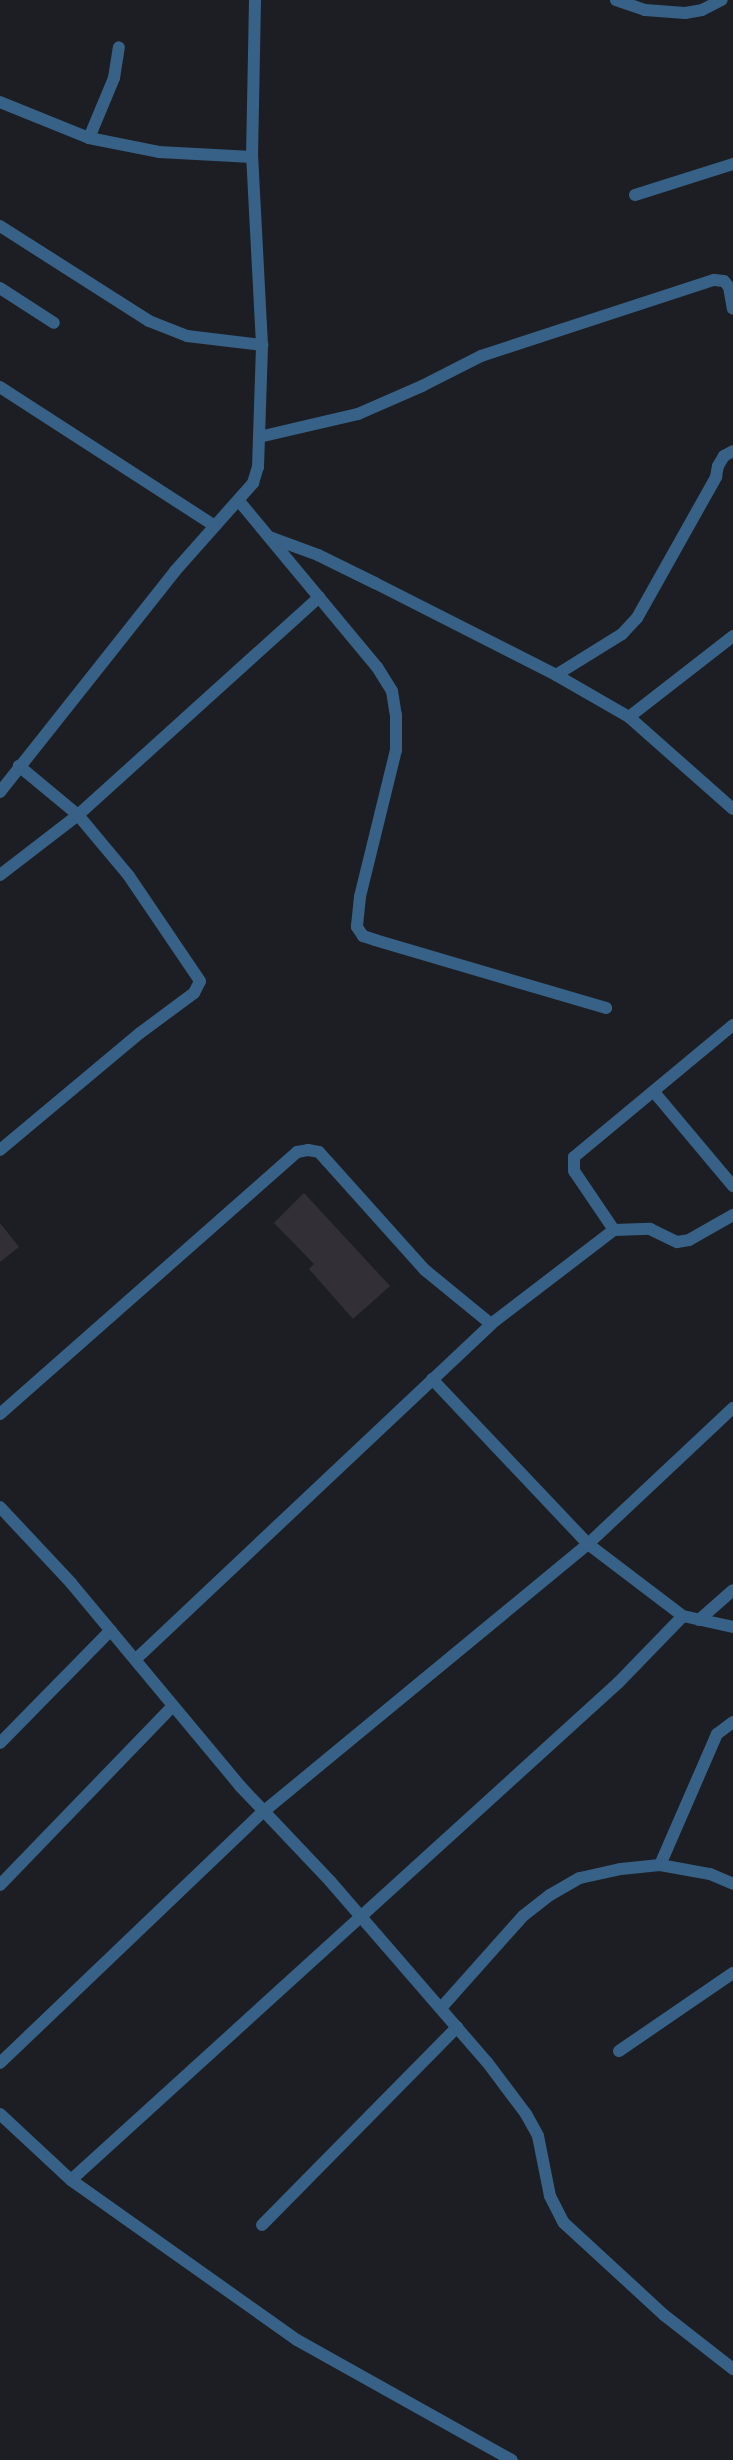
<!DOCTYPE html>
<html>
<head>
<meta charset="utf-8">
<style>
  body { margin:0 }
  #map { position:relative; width:733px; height:2460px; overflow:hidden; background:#1c1e23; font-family:"Roboto Condensed",sans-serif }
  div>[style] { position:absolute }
  .building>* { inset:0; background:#323036 }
  .minor>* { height:12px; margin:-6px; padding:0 6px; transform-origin:6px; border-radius:6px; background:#376186 }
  span { translate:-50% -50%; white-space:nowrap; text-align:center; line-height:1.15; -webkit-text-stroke:4.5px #13151a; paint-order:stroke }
</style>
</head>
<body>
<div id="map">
  <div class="building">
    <i style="clip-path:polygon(304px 1193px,390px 1286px,353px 1319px,309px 1269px,314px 1264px,274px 1223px)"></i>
    <i style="clip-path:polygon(0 1223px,19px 1247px,0 1262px)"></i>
  </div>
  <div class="minor">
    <i style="left:616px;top:0;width:31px;rotate:19deg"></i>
    <i style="left:645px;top:10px;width:40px;rotate:4.3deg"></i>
    <i style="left:685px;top:13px;width:17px;rotate:-10deg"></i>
    <i style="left:702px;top:10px;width:22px;rotate:-27deg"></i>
    <i style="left:0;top:102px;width:96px;rotate:22deg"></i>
    <i style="left:89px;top:138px;width:71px;rotate:11.3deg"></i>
    <i style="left:159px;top:152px;width:93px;rotate:3.1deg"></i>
    <i style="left:89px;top:138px;width:65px;rotate:-67.4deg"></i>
    <i style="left:114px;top:78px;width:31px;rotate:-81deg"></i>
    <i style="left:635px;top:195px;width:103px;rotate:-17.6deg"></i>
    <i style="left:0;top:226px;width:177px;rotate:32.5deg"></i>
    <i style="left:149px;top:321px;width:41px;rotate:21.5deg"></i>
    <i style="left:187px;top:336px;width:76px;rotate:6.8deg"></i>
    <i style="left:0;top:288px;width:64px;rotate:32.9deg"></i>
    <i style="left:0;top:387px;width:256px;rotate:32.9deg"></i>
    <i style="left:259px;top:437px;width:102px;rotate:-13.1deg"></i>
    <i style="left:358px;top:414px;width:70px;rotate:-23.6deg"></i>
    <i style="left:422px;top:386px;width:66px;rotate:-27deg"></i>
    <i style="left:481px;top:356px;width:245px;rotate:-18.1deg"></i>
    <i style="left:714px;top:280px;width:10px;rotate:6deg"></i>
    <i style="left:724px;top:281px;width:8px;rotate:50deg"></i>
    <i style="left:729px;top:287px;width:22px;rotate:80deg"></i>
    <i style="left:239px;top:501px;width:216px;rotate:50.3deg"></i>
    <i style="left:377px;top:667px;width:28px;rotate:58deg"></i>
    <i style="left:392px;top:691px;width:24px;rotate:81deg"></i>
    <i style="left:396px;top:715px;width:35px;rotate:90deg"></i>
    <i style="left:396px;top:750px;width:151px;rotate:103.8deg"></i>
    <i style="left:360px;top:897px;width:30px;rotate:96deg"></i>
    <i style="left:357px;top:927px;width:11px;rotate:56deg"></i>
    <i style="left:363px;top:936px;width:13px;rotate:18deg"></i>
    <i style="left:375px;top:940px;width:241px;rotate:16.4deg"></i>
    <i style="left:269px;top:537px;width:52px;rotate:20.2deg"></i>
    <i style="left:318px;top:555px;width:64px;rotate:26.2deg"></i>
    <i style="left:375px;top:583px;width:203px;rotate:26.9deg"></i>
    <i style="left:556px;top:675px;width:84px;rotate:29.9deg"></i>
    <i style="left:629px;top:717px;width:139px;rotate:41.5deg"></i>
    <i style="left:556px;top:675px;width:78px;rotate:-31.8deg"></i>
    <i style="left:622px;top:634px;width:22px;rotate:-47deg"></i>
    <i style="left:637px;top:618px;width:162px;rotate:-60.7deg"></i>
    <i style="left:716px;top:477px;width:11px;rotate:-80deg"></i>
    <i style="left:718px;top:466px;width:12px;rotate:-59deg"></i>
    <i style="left:724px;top:456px;width:10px;rotate:-29deg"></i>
    <i style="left:629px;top:717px;width:132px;rotate:-37.9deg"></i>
    <i style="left:0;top:792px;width:282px;rotate:-51.6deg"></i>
    <i style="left:175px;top:571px;width:118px;rotate:-48.4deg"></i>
    <i style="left:253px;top:483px;width:17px;rotate:-73deg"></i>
    <i style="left:258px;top:467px;width:122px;rotate:-88.1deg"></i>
    <i style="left:262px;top:345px;width:188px;rotate:-93deg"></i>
    <i style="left:252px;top:157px;width:157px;rotate:-88.9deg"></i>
    <i style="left:0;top:875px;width:98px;rotate:-37.6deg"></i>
    <i style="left:78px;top:815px;width:325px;rotate:-42.1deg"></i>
    <i style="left:654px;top:1092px;width:123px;rotate:50deg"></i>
    <i style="left:0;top:1150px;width:182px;rotate:-39.9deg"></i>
    <i style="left:140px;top:1033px;width:67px;rotate:-36.5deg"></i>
    <i style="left:194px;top:993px;width:13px;rotate:-63deg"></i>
    <i style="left:200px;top:981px;width:127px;rotate:-124.1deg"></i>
    <i style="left:129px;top:876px;width:80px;rotate:-129.9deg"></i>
    <i style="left:78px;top:815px;width:77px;rotate:-140.3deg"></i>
    <i style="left:614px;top:1230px;width:71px;rotate:-124.1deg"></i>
    <i style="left:574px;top:1171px;width:14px;rotate:-90deg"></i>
    <i style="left:574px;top:1157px;width:207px;rotate:-39.7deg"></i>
    <i style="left:432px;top:1379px;width:227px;rotate:46.6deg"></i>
    <i style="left:588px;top:1544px;width:119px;rotate:37.2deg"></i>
    <i style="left:683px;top:1616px;width:51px;rotate:12.4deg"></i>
    <i style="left:0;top:1414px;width:396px;rotate:-41.4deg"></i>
    <i style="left:297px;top:1152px;width:11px;rotate:-10deg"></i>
    <i style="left:308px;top:1150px;width:11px;rotate:10deg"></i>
    <i style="left:319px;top:1152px;width:13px;rotate:48deg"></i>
    <i style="left:328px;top:1162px;width:145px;rotate:48.1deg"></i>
    <i style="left:425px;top:1270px;width:85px;rotate:39.3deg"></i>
    <i style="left:0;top:1507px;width:104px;rotate:46.9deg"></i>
    <i style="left:71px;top:1583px;width:264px;rotate:50.2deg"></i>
    <i style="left:240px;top:1786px;width:131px;rotate:46.5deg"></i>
    <i style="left:330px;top:1881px;width:240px;rotate:49.1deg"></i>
    <i style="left:487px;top:2062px;width:65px;rotate:53.1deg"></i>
    <i style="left:526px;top:2114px;width:25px;rotate:61deg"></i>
    <i style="left:538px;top:2136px;width:61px;rotate:78.7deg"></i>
    <i style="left:550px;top:2196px;width:30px;rotate:63deg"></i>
    <i style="left:564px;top:2223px;width:136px;rotate:42.6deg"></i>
    <i style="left:664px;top:2315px;width:88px;rotate:38deg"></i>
    <i style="left:699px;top:1620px;width:45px;rotate:-41.4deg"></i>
    <i style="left:136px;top:1659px;width:488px;rotate:-43.3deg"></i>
    <i style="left:491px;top:1324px;width:155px;rotate:-37.4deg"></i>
    <i style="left:614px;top:1230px;width:36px;rotate:-2deg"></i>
    <i style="left:650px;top:1229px;width:30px;rotate:26deg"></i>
    <i style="left:677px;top:1242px;width:12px;rotate:-9deg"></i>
    <i style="left:689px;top:1240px;width:51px;rotate:-29.6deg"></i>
    <i style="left:0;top:1743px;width:158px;rotate:-45.5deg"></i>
    <i style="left:660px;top:1865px;width:143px;rotate:-66.5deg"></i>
    <i style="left:717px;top:1734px;width:20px;rotate:-37deg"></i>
    <i style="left:0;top:1885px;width:249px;rotate:-46deg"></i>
    <i style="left:441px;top:2008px;width:123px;rotate:-48.3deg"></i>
    <i style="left:523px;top:1916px;width:34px;rotate:-38deg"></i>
    <i style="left:550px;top:1895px;width:34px;rotate:-30deg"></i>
    <i style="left:580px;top:1878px;width:42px;rotate:-12.4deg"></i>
    <i style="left:621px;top:1869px;width:39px;rotate:-6deg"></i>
    <i style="left:660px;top:1865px;width:51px;rotate:10.2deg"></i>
    <i style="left:710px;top:1874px;width:25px;rotate:23deg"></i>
    <i style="left:619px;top:2051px;width:138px;rotate:-34.4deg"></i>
    <i style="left:0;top:2063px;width:364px;rotate:-43.7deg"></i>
    <i style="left:263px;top:1812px;width:421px;rotate:-39.5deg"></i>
    <i style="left:588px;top:1544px;width:199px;rotate:-43.2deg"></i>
    <i style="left:0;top:2114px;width:97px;rotate:42.9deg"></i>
    <i style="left:71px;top:2180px;width:277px;rotate:35.3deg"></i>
    <i style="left:297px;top:2340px;width:246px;rotate:29.2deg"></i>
    <i style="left:71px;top:2180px;width:739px;rotate:-42.26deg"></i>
    <i style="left:618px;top:1683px;width:93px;rotate:-45.9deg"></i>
    <i style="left:262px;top:2225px;width:278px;rotate:-45.4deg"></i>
  </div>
</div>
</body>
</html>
